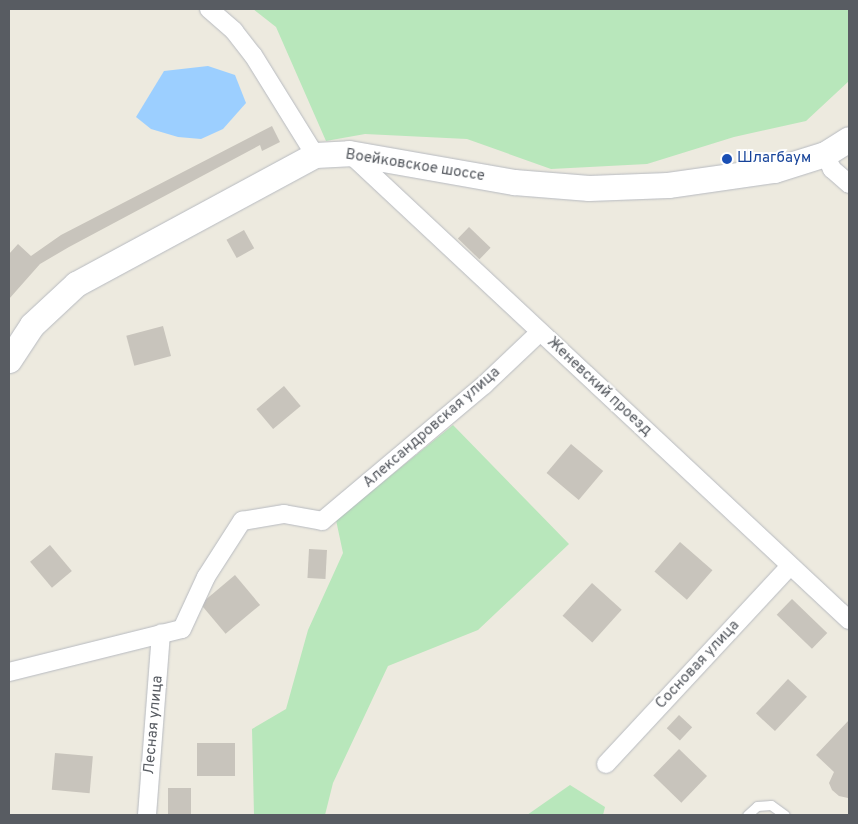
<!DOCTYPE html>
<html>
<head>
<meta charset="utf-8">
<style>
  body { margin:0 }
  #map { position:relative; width:858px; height:824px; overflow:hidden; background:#edeadf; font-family:Overpass,sans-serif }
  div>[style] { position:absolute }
  .green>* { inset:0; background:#b8e7bb }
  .water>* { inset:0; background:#9ccfff }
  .building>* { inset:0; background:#c8c4bc; transform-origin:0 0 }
  .roads { filter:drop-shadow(0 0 1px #b7bac0) drop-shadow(0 0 1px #b7bac0) }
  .lane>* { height:9px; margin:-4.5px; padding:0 4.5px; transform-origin:4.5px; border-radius:4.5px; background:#fff }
  .street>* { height:18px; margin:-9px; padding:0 9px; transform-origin:9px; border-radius:9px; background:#fff }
  .secondary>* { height:25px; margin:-12.5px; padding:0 12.5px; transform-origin:12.5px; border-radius:12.5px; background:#fff }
  .dots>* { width:14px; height:14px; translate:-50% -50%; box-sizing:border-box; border:2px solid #fff; border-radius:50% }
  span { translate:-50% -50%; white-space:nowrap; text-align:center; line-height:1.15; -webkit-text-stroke:4px #fff; paint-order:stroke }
  .transit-label { font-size:15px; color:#164399 }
  .left { translate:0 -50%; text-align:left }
  .street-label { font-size:15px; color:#585c62 }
  .frame { position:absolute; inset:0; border:10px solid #585c62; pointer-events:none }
</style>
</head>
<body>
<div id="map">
  <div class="green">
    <i style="clip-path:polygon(253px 9px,849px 9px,849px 81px,806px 121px,734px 137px,647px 164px,551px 169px,467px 139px,365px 134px,326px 141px,276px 27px)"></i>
    <i style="clip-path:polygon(453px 425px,569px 544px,478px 630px,388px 666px,333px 783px,325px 815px,254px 815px,252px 729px,286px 709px,308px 630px,343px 553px,336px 520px)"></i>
    <i style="clip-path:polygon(570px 785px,605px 807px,603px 815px,527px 815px)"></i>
  </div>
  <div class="water">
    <i style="clip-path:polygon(208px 66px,235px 75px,246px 103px,223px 129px,201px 139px,178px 137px,151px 129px,136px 117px,164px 71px)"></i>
  </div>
  <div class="building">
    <i style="clip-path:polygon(272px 126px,280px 142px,262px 151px,260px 145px,69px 247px,40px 264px,9px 299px,9px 254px,18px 244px,31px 256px,61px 235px)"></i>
    <i style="left:469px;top:227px;width:30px;height:16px;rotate:44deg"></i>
    <i style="left:244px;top:230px;width:21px;height:20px;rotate:61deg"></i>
    <i style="left:163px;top:326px;width:31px;height:38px;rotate:75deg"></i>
    <i style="left:284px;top:386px;width:26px;height:36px;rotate:50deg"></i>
    <i style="left:571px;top:444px;width:42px;height:38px;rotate:40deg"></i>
    <i style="left:680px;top:542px;width:43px;height:39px;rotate:41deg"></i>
    <i style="left:50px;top:545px;width:34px;height:26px;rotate:50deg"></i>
    <i style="left:309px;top:549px;width:18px;height:29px;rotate:3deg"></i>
    <i style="left:235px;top:575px;width:39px;height:45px;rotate:50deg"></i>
    <i style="left:592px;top:583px;width:40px;height:44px;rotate:42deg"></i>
    <i style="left:792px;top:599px;width:49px;height:22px;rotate:44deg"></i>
    <i style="left:788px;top:679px;width:26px;height:47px;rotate:43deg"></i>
    <i style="left:679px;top:715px;width:18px;height:18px;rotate:43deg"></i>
    <i style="clip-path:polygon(849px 720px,849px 798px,848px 798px,839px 796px,832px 790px,829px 783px,834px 772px,816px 755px)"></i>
    <i style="left:197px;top:743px;width:38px;height:33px"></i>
    <i style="left:679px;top:749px;width:39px;height:37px;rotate:44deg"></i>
    <i style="left:55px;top:753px;width:38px;height:37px;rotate:5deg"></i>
    <i style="left:168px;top:788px;width:23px;height:27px"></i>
  </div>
  <div class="roads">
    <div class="lane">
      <i style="left:747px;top:815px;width:13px;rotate:-42deg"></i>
      <i style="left:757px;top:806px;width:14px;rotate:-4deg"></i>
      <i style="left:771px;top:805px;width:17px;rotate:36deg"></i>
    </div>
    <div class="street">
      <i style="left:209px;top:9px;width:33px;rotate:41deg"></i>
      <i style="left:234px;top:31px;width:31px;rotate:52deg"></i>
      <i style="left:253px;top:55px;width:118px;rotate:58.2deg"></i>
      <i style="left:349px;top:153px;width:684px;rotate:43.05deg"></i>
      <i style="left:825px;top:154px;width:17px;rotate:65deg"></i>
      <i style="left:832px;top:169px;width:23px;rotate:41deg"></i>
      <i style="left:9px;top:672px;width:178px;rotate:-14deg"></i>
      <i style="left:182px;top:629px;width:57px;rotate:-65.2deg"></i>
      <i style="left:206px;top:577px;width:67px;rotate:-57.3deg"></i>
      <i style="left:242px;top:521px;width:43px;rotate:-9.5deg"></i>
      <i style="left:284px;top:514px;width:39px;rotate:10deg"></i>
      <i style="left:322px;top:521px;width:212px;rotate:-40deg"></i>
      <i style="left:484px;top:385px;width:77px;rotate:-43.4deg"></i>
      <i style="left:606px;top:764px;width:270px;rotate:-47.1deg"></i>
      <i style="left:147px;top:815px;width:182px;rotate:-85.6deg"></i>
    </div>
    <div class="secondary">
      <i style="left:9px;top:360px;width:42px;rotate:-56.7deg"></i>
      <i style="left:32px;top:325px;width:60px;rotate:-43deg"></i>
      <i style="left:76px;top:284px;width:272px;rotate:-28.4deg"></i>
      <i style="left:315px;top:155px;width:34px;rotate:-3deg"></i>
      <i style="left:349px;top:153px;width:168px;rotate:10deg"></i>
      <i style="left:514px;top:182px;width:75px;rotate:4.6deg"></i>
      <i style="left:589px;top:188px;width:79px;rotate:-2.2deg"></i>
      <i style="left:668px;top:185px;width:107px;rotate:-8.1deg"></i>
      <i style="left:774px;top:170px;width:53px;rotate:-17.4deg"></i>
      <i style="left:825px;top:154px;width:28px;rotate:-32deg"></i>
    </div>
  </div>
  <div class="dots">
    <i style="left:727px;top:159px;background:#1a4fb4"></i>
  </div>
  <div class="transit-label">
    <span class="left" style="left:737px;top:159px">Шлагбаум</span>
  </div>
  <div class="street-label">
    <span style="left:415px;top:166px;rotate:9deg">Воейковское шоссе</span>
    <span style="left:599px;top:387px;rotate:43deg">Женевский проезд</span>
    <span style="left:432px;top:428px;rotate:-41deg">Александровская улица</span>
    <span style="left:698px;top:665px;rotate:-47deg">Сосновая улица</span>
    <span style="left:154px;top:725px;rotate:-85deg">Лесная улица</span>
  </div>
  <div class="frame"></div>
</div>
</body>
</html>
